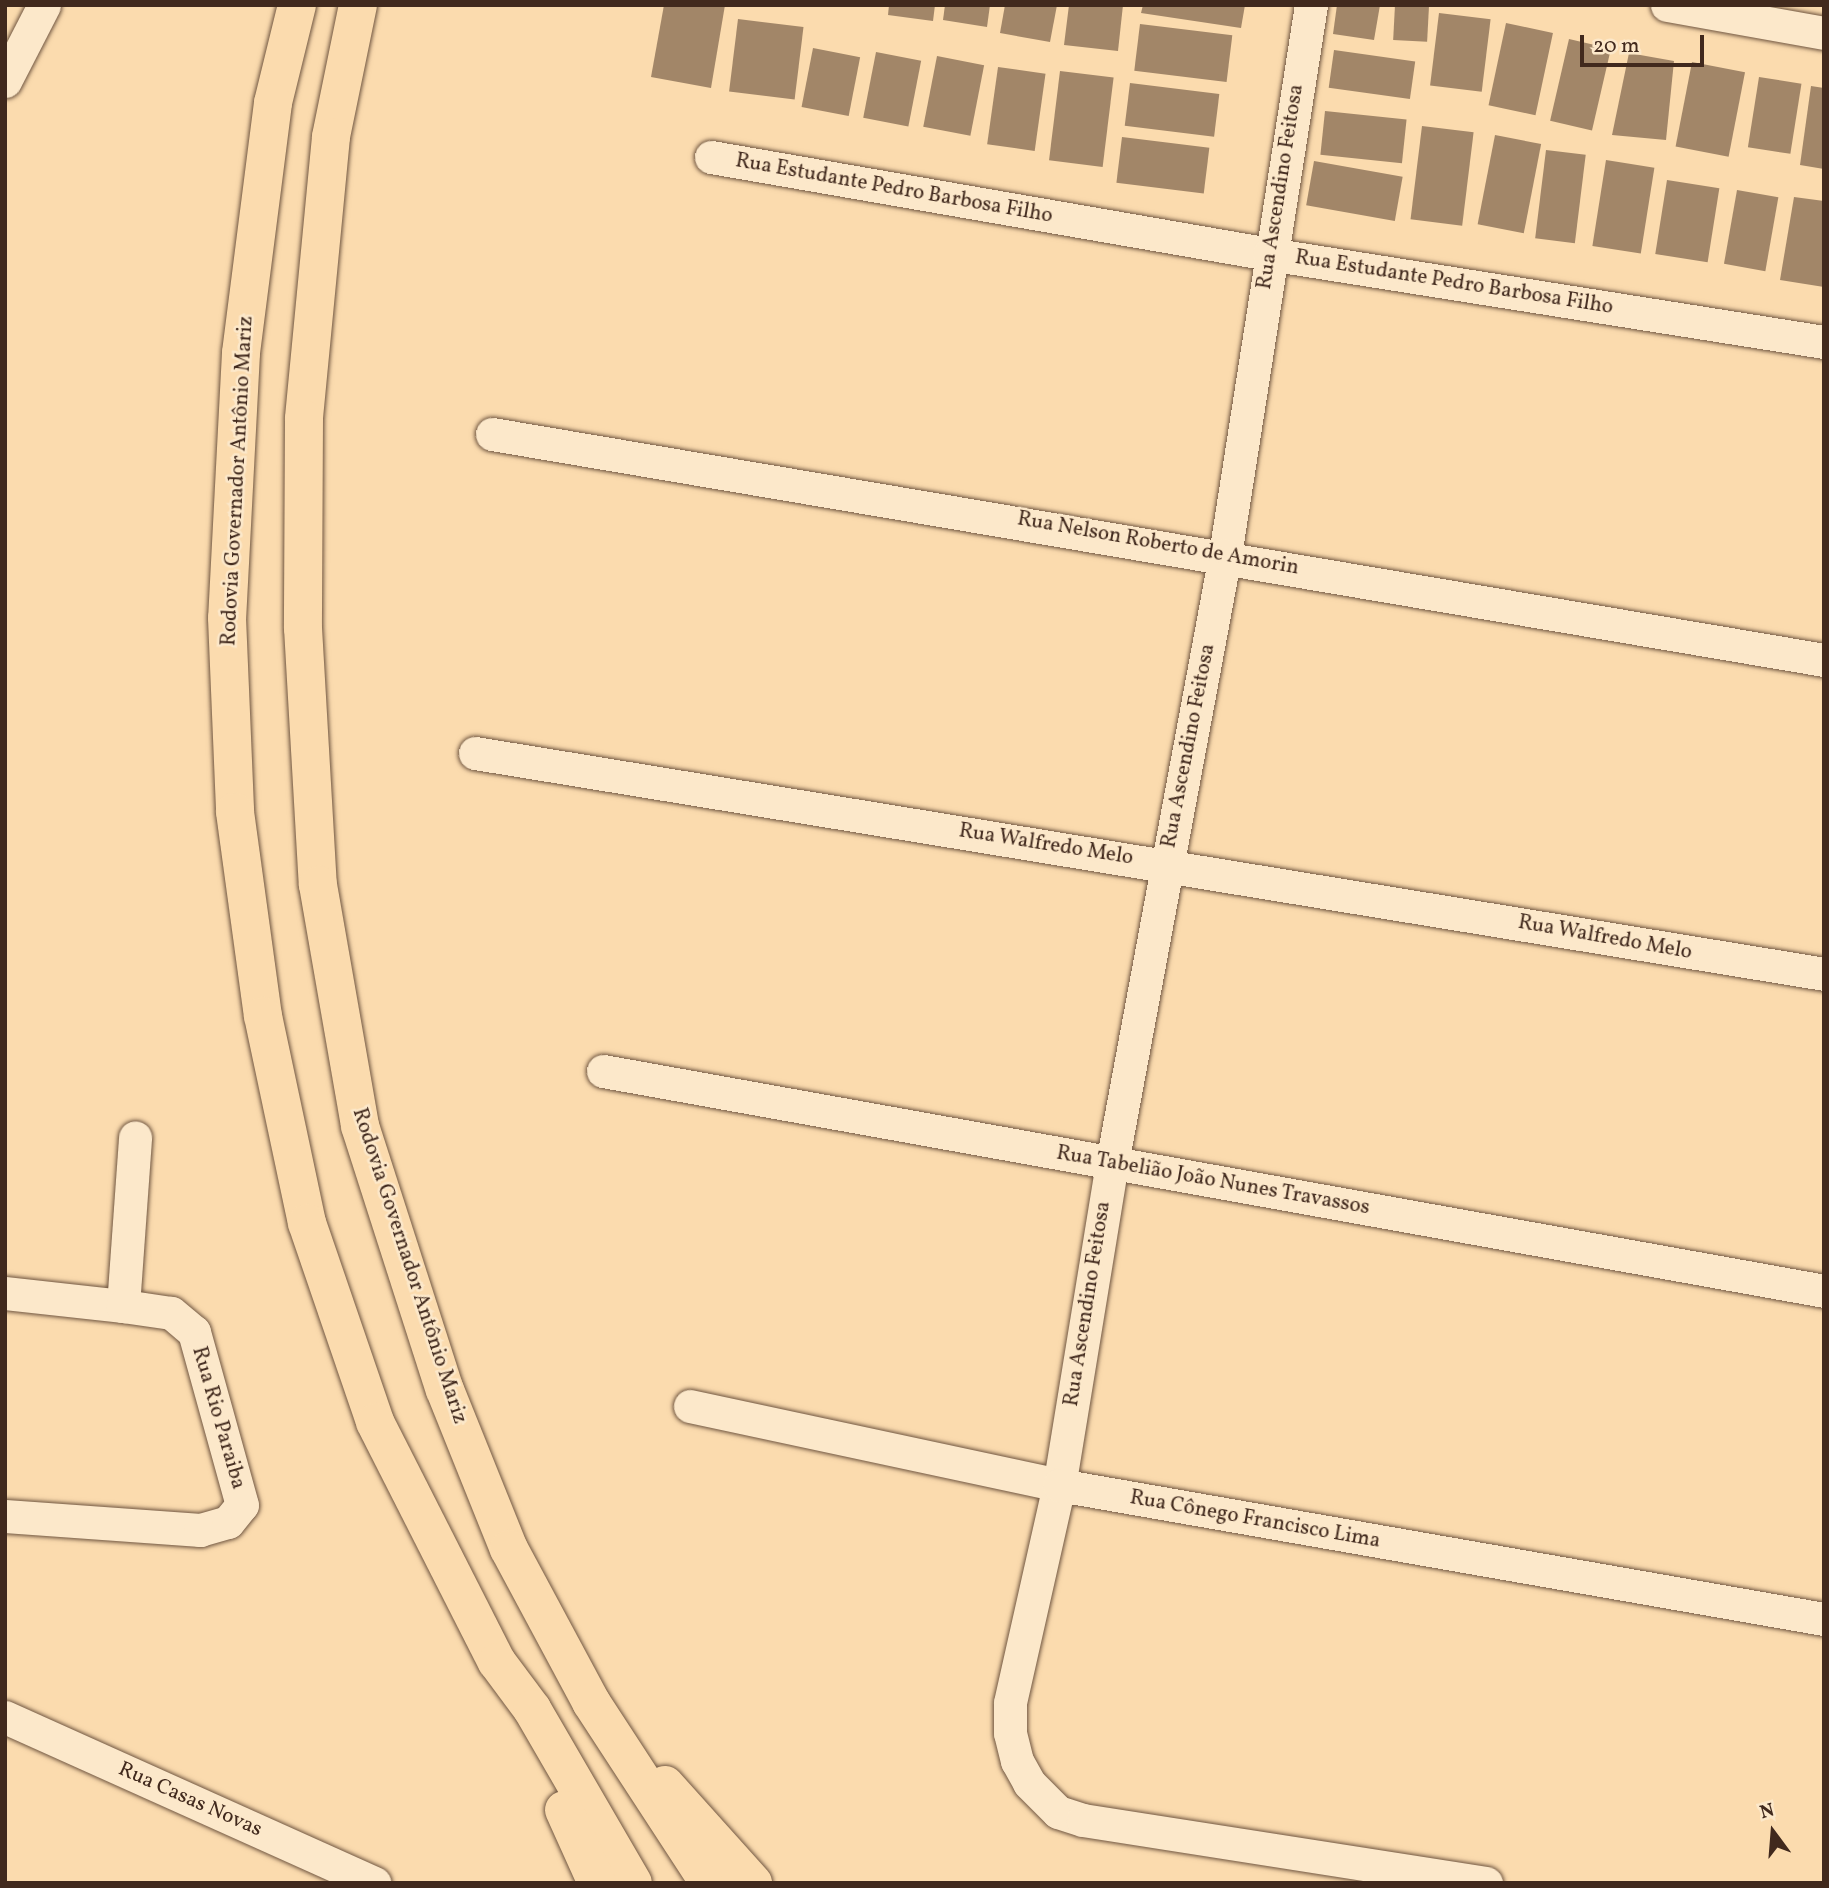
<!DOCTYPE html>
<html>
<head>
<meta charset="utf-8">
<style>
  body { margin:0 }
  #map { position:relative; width:1829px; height:1888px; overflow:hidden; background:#fbdbae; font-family:Vollkorn,serif }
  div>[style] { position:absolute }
  .building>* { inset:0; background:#a28668; transform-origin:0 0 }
  .roads { filter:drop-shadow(0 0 2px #705641) drop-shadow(0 0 2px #705641) }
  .street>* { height:33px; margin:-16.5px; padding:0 16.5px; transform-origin:16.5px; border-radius:16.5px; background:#fce8ca }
  .highway>* { height:38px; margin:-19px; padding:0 19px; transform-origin:19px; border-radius:19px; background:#fbdbae }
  span { translate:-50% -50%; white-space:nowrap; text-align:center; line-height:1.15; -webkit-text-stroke:5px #fce8ca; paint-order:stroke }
  .street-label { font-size:21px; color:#41291d }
  .frame { position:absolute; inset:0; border:7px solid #41291d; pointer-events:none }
  .north { position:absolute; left:1738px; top:1797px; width:70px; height:70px; -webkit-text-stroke:5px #fce8ca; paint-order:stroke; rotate:344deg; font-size:19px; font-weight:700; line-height:28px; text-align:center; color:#41291d }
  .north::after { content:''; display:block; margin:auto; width:24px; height:32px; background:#41291d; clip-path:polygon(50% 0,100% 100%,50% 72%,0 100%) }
  .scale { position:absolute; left:1580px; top:35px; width:124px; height:32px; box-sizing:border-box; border:4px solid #41291d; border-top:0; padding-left:9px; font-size:21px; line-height:24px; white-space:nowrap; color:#41291d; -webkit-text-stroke:5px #fce8ca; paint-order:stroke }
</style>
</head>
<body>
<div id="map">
  <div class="building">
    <i style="clip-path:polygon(664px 5px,725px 5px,711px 88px,651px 77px)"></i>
    <i style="clip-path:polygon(889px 5px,935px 5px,933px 21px,888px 15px)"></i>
    <i style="clip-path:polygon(945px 5px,990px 5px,987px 27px,943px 20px)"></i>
    <i style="clip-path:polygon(1005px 5px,1057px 5px,1050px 42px,1000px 33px)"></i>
    <i style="clip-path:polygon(1069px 5px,1123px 5px,1118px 51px,1064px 45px)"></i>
    <i style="clip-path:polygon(1143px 5px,1245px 5px,1241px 28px,1141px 13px)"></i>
    <i style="clip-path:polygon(1337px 5px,1380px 5px,1374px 40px,1333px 34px)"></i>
    <i style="left:1395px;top:5px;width:34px;height:35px;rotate:3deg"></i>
    <i style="left:1439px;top:13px;width:52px;height:73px;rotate:7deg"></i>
    <i style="left:738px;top:19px;width:66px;height:73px;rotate:7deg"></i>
    <i style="left:1506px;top:23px;width:48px;height:84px;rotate:12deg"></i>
    <i style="left:1140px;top:24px;width:93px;height:47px;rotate:7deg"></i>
    <i style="left:1569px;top:39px;width:43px;height:84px;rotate:13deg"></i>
    <i style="left:813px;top:48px;width:48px;height:60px;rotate:11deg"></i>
    <i style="left:1334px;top:50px;width:82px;height:38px;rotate:8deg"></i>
    <i style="left:876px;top:52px;width:46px;height:67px;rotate:11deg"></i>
    <i style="clip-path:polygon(1629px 53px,1674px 61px,1666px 140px,1612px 135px)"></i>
    <i style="left:937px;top:56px;width:48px;height:72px;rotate:11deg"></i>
    <i style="left:1692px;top:62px;width:54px;height:86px;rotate:11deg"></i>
    <i style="left:998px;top:67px;width:48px;height:78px;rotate:8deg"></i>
    <i style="left:1060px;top:71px;width:54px;height:90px;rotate:7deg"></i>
    <i style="left:1759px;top:77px;width:43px;height:71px;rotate:9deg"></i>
    <i style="left:1130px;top:83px;width:90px;height:43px;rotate:7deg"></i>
    <i style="clip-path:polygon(1811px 86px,1824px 88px,1824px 169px,1800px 165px)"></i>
    <i style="left:1325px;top:111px;width:82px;height:44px;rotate:6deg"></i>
    <i style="left:1422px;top:126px;width:52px;height:94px;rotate:7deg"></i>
    <i style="left:1495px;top:135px;width:47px;height:91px;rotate:11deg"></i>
    <i style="left:1122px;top:137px;width:88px;height:46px;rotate:7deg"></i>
    <i style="left:1546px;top:150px;width:40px;height:89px;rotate:7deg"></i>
    <i style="left:1606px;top:160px;width:49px;height:87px;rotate:9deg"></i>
    <i style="left:1314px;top:161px;width:90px;height:45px;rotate:10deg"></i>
    <i style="left:1667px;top:180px;width:53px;height:75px;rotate:9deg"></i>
    <i style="left:1737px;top:190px;width:42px;height:75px;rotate:10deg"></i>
    <i style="clip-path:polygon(1794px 197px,1824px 201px,1824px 287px,1780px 280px)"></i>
  </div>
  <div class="roads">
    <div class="street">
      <i style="left:1311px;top:5px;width:557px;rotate:98.89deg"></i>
      <i style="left:1225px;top:555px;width:618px;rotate:100.53deg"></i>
      <i style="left:1112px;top:1163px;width:326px;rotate:99.3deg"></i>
      <i style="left:1059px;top:1485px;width:223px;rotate:102.7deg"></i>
      <i style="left:1010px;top:1703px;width:30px;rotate:90deg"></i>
      <i style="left:1010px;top:1733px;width:29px;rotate:76deg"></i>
      <i style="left:1017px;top:1761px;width:25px;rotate:61deg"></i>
      <i style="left:1029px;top:1783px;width:41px;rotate:45deg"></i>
      <i style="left:1058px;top:1812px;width:26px;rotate:18deg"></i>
      <i style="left:1083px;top:1820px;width:408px;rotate:8.9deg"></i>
      <i style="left:1667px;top:5px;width:159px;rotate:10.1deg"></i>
      <i style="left:5px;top:81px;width:85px;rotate:-62.8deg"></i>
      <i style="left:711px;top:157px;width:566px;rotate:9.86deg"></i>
      <i style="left:1269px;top:254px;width:562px;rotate:9.01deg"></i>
      <i style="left:492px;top:434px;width:1351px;rotate:9.63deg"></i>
      <i style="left:475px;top:753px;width:1367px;rotate:9.3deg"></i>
      <i style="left:603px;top:1071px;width:1241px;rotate:10.21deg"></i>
      <i style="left:5px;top:1293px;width:119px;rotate:6.3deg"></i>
      <i style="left:123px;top:1306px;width:169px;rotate:-85.9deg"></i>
      <i style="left:690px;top:1406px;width:377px;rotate:12.1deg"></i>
      <i style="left:1059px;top:1485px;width:777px;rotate:9.94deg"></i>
      <i style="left:5px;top:1516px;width:196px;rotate:4.1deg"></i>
      <i style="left:200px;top:1530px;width:29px;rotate:-16deg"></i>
      <i style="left:228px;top:1522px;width:22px;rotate:-51deg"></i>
      <i style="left:242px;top:1505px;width:180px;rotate:-105.5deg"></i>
      <i style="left:194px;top:1332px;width:30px;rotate:-140deg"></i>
      <i style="left:171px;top:1313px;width:49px;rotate:-171.7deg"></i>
      <i style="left:5px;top:1717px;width:405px;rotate:24.2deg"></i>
    </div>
    <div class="highway">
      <i style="left:297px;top:5px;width:101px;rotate:103.8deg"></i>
      <i style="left:273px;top:103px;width:252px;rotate:97.3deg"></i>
      <i style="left:241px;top:353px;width:265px;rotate:93deg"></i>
      <i style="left:227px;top:618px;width:194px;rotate:87.6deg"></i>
      <i style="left:235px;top:812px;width:206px;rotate:82.2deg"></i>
      <i style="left:263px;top:1016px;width:212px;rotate:78deg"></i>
      <i style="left:307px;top:1223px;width:210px;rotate:71.1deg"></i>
      <i style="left:375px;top:1422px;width:269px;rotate:63.1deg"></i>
      <i style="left:497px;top:1662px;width:59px;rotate:53.3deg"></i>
      <i style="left:532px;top:1709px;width:201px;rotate:59.9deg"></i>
      <i style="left:358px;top:5px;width:135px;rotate:101.6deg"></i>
      <i style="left:331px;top:137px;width:283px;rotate:95.5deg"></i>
      <i style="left:304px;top:419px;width:209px;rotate:90.3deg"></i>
      <i style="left:303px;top:628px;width:257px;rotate:86.7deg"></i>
      <i style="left:318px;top:885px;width:245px;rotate:80.1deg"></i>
      <i style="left:360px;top:1126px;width:277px;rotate:72.2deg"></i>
      <i style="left:445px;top:1390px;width:171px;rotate:68.1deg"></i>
      <i style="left:509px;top:1549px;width:174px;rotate:61.8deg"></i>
      <i style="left:591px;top:1702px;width:216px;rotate:56.9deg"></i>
      <i style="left:665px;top:1785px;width:132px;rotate:48.1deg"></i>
      <i style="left:564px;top:1810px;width:80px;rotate:65.7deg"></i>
    </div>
  </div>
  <div class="street-label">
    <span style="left:1281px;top:187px;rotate:-81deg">Rua Ascendino Feitosa</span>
    <span style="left:894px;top:189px;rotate:10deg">Rua Estudante Pedro Barbosa Filho</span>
    <span style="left:1454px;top:283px;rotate:9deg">Rua Estudante Pedro Barbosa Filho</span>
    <span style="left:238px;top:481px;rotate:-87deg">Rodovia Governador Antônio Mariz</span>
    <span style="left:1158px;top:544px;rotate:10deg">Rua Nelson Roberto de Amorin</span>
    <span style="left:1189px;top:746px;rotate:-79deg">Rua Ascendino Feitosa</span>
    <span style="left:1046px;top:845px;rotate:9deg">Rua Walfredo Melo</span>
    <span style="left:1605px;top:938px;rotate:10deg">Rua Walfredo Melo</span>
    <span style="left:1213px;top:1181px;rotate:10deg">Rua Tabelião João Nunes Travassos</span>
    <span style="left:409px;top:1266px;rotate:72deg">Rodovia Governador Antônio Mariz</span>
    <span style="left:1088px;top:1304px;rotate:-81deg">Rua Ascendino Feitosa</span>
    <span style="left:218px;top:1418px;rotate:74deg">Rua Rio Paraiba</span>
    <span style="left:1255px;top:1520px;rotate:10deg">Rua Cônego Francisco Lima</span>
    <span style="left:190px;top:1800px;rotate:24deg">Rua Casas Novas</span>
  </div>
  <div class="frame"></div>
  <div class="north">N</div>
  <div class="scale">20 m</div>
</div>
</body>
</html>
